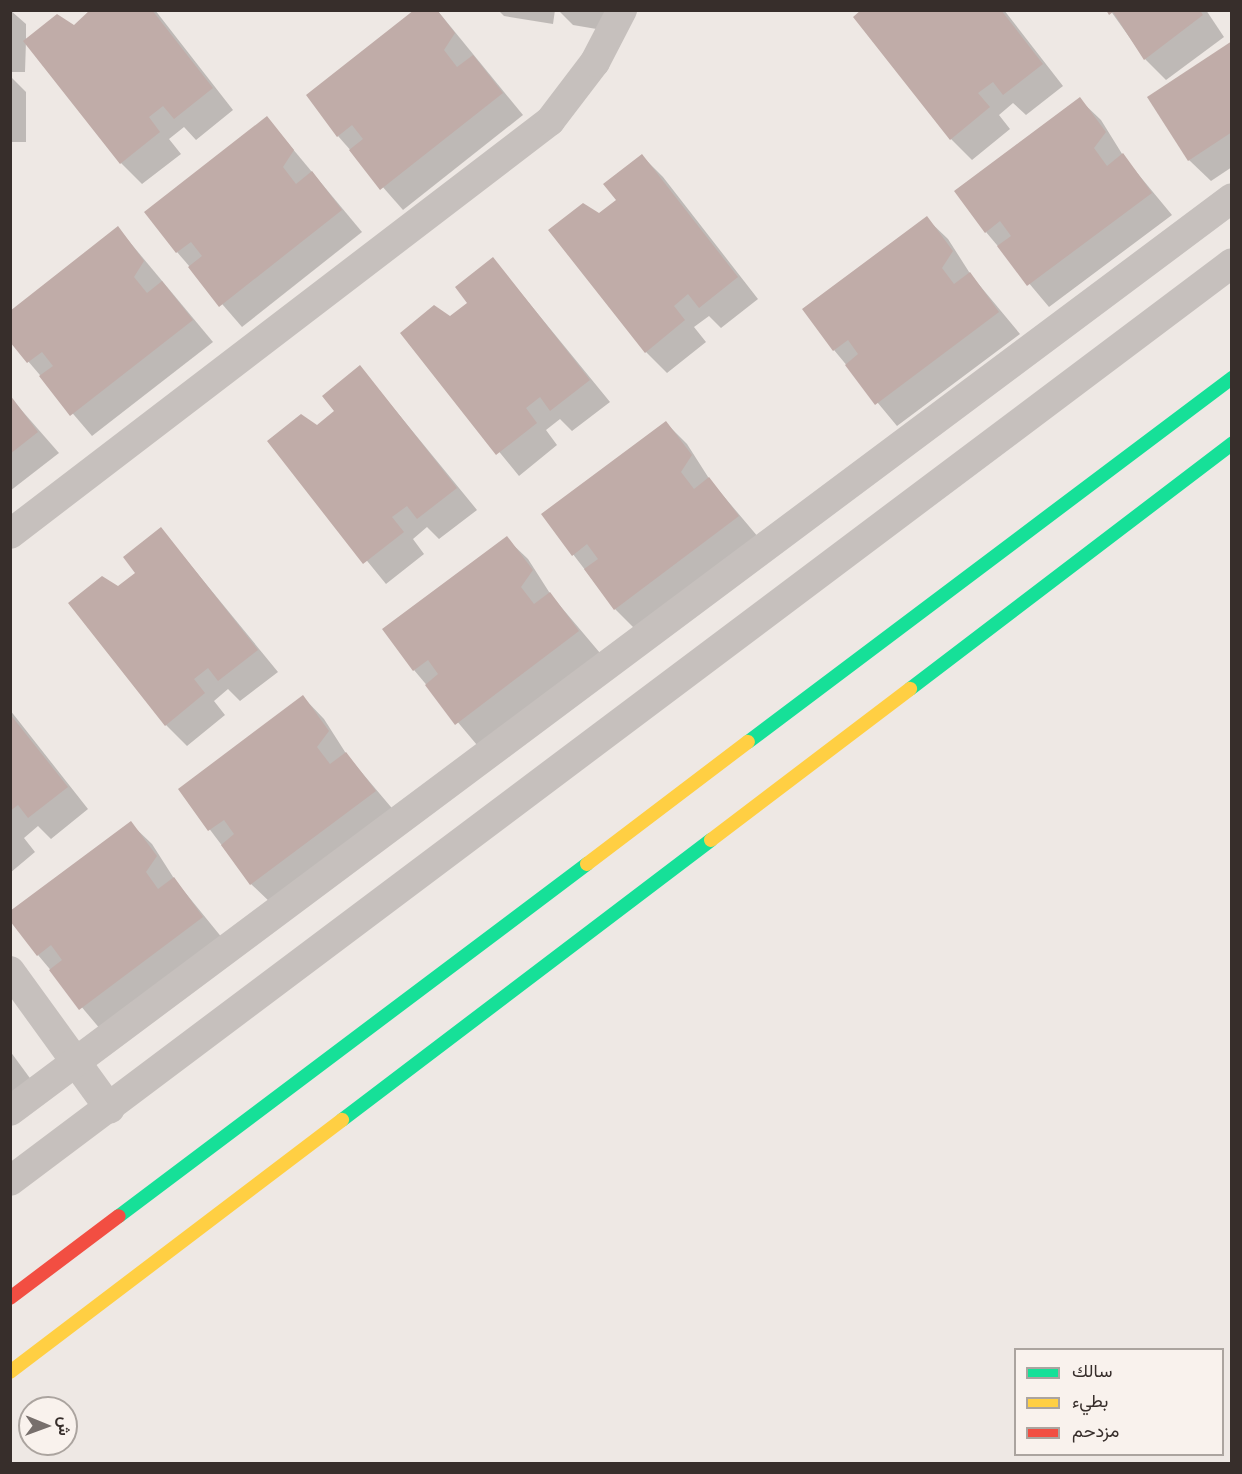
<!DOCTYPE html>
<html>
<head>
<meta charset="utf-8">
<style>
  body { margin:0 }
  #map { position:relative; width:1242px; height:1474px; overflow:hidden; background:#eee8e4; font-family:"Varela Round",Vazirmatn,sans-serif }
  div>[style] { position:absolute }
  .shadow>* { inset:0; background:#0003 }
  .building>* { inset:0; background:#c0aca8 }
  .street>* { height:30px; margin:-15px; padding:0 15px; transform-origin:15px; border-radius:15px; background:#c6c0bd }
  .fast>* { height:14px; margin:-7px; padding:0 7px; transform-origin:7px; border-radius:7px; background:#16e098 }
  .slow>* { height:14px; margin:-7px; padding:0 7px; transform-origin:7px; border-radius:7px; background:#ffcf43 }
  .jam>* { height:14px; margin:-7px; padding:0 7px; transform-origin:7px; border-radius:7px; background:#f24e42 }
  span { translate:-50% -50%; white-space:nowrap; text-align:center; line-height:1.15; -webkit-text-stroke:5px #f9f2ed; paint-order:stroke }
  .frame { position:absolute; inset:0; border:12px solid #372e2b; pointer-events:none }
  .legend { position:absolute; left:1014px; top:1348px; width:210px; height:108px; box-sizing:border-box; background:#f9f2ed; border:2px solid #aba49f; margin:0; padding:8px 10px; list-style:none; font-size:18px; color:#372e2b }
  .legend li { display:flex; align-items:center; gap:12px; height:30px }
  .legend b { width:30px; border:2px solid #aba49f }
  .north { position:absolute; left:18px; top:1396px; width:60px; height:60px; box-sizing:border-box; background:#f9f2ed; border:2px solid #aba49f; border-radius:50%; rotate:91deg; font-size:16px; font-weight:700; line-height:24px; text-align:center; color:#372e2b }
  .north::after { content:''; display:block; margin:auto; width:21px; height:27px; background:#776f6c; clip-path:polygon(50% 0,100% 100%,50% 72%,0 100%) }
</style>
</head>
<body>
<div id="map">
  <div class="shadow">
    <i style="clip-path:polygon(10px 10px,26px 24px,26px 41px,75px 27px,92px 10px,155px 10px,233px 110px,196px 140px,184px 127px,169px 139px,181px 154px,142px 184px,121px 163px,26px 41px,25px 72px,10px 72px)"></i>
    <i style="clip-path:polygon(437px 10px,523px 115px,403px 210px,338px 136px)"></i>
    <i style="clip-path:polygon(498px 10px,555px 10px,553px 24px,504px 16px)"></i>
    <i style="clip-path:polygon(558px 10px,624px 10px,620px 33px,573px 25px)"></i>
    <i style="clip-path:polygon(864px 10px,1004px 10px,1063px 86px,1026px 115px,1013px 103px,999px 115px,1010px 129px,972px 160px,951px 139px)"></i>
    <i style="clip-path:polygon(1110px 10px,1206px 10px,1224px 37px,1166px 80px,1145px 59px)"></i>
    <i style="clip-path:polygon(1232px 42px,1232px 167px,1211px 181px,1189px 160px)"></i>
    <i style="clip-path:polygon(10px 76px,26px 92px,26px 142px,10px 142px)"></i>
    <i style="clip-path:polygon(1079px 99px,1101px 120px,1124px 157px,1172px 215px,1049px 307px,986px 232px)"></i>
    <i style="clip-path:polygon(267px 118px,362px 232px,242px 327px,177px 252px)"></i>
    <i style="clip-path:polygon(642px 156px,663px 177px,758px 299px,721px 328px,709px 316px,694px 327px,706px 342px,667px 373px,646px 352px,600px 215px,618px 200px)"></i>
    <i style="clip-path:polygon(926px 218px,948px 239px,971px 275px,1020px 334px,897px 426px,834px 350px)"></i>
    <i style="clip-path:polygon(118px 228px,213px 342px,92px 436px,10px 340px)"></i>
    <i style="clip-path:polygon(493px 259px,610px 402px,572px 431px,560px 419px,546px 430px,557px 445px,519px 476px,402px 333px,450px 318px,469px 303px)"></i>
    <i style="clip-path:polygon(360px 367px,477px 510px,439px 539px,427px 527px,413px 539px,424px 554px,386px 584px,269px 441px,317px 426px,336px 412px)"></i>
    <i style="clip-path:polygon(10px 397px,59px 453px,10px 491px)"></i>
    <i style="clip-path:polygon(666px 423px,687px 444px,710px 480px,759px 538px,636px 630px,615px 609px,543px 515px)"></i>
    <i style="clip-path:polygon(161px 529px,278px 672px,240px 701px,228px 689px,214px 701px,225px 715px,187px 746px,166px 725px,119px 588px,138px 574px)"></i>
    <i style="clip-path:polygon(506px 538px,528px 559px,551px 595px,600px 653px,477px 745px,414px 670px)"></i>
    <i style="clip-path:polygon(303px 697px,324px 719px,347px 755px,396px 813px,273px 905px,251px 884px,180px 790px)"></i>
    <i style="clip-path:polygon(10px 710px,88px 809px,51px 839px,38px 826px,24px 838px,35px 852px,10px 873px)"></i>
    <i style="clip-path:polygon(130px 823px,152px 844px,175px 880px,223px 939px,101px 1030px,38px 955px)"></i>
    <i style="clip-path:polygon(10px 1051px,35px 1085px,10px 1104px)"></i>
  </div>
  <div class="building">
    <i style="clip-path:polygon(90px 10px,152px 10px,213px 88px,174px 119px,163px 106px,149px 117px,160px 132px,120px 164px,23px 41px,57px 14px,74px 25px)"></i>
    <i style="clip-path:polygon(414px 10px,437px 10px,455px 33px,444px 50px,457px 67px,473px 55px,503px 93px,380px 190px,349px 150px,363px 139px,352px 125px,337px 137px,306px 95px)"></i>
    <i style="clip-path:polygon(861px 10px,1001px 10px,1043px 64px,1003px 95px,993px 82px,978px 93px,990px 107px,950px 140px,853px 17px)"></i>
    <i style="clip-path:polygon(1106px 10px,1200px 10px,1203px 15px,1144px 60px,1113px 12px,1109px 15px)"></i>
    <i style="clip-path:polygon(1232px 41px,1232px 132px,1188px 161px,1147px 97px)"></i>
    <i style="clip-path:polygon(1080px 97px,1106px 132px,1094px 148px,1107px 166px,1123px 153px,1152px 193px,1027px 286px,997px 246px,1011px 236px,1000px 221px,985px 233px,954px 191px)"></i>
    <i style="clip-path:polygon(267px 116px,294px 150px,283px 167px,296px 184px,312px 171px,342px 210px,219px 307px,188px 267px,202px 256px,191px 242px,176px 253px,144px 212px)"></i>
    <i style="clip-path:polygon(642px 154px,738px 277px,699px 308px,688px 294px,674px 306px,685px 320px,645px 353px,548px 230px,583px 203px,599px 213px,616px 200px,603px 184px)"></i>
    <i style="clip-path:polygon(927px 216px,953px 251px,942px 268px,954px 284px,970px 272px,999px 312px,875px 405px,845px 365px,858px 354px,848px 340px,833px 351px,802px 309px)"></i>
    <i style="clip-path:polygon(118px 226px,144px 261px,134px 277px,147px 293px,162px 281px,193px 320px,70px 416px,39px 376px,53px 366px,42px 352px,27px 363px,10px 342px,10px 311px)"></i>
    <i style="clip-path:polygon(493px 257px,590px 380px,550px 411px,540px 397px,526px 408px,537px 423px,496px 455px,400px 333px,434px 305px,450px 316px,467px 303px,455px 287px)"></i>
    <i style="clip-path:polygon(360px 365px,457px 488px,417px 519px,407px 506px,392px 517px,404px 532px,363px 564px,267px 441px,301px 414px,317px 425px,334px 411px,322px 396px)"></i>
    <i style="clip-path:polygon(10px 395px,38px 432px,10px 454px)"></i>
    <i style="clip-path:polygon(666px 421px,692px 455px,681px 472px,694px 489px,709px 477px,739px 516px,614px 610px,584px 569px,598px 559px,587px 544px,572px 556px,541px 514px)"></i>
    <i style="clip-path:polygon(161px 527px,258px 650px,218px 681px,208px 668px,194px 679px,205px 693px,165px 726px,68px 603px,102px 576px,118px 586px,135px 573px,123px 557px)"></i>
    <i style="clip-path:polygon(507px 536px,533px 570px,521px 587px,534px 604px,550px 592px,579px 631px,455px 725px,425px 685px,438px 674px,428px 660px,413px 671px,382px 629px)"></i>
    <i style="clip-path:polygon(303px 695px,329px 731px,317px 747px,330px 764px,346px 752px,376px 791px,250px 885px,221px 845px,234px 834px,224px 820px,208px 831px,178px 789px)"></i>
    <i style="clip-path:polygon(10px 714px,68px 787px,28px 818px,18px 805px,10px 811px)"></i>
    <i style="clip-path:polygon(131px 821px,157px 856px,146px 872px,158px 889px,174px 877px,203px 917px,79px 1010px,49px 970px,62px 960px,51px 945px,37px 956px,10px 921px,10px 911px)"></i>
  </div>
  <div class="street">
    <i style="left:10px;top:534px;width:680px;rotate:-37.41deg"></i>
    <i style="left:550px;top:121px;width:74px;rotate:-52.7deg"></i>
    <i style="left:595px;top:62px;width:59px;rotate:-62.6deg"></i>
    <i style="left:10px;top:971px;width:170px;rotate:54.1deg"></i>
    <i style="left:10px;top:1111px;width:1525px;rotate:-36.76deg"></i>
    <i style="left:10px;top:1181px;width:1528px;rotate:-36.91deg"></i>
  </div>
  <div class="fast">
    <i style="left:910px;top:689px;width:405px;rotate:-37.3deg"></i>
    <i style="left:748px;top:742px;width:606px;rotate:-36.95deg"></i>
    <i style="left:342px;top:1120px;width:463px;rotate:-37.2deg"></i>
    <i style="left:119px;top:1216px;width:586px;rotate:-36.95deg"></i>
  </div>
  <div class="slow">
    <i style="left:711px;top:840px;width:250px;rotate:-37.2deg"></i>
    <i style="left:587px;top:864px;width:202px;rotate:-37.2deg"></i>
    <i style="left:10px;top:1372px;width:417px;rotate:-37.2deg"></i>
  </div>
  <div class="jam">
    <i style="left:10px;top:1298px;width:136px;rotate:-37deg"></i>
  </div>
  <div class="frame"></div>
  <ul class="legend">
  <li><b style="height:8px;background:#16e098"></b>سالك</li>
  <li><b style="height:8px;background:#ffcf43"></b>بطيء</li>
  <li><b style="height:8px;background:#f24e42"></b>مزدحم</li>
  </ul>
  <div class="north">ش</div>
</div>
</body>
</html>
